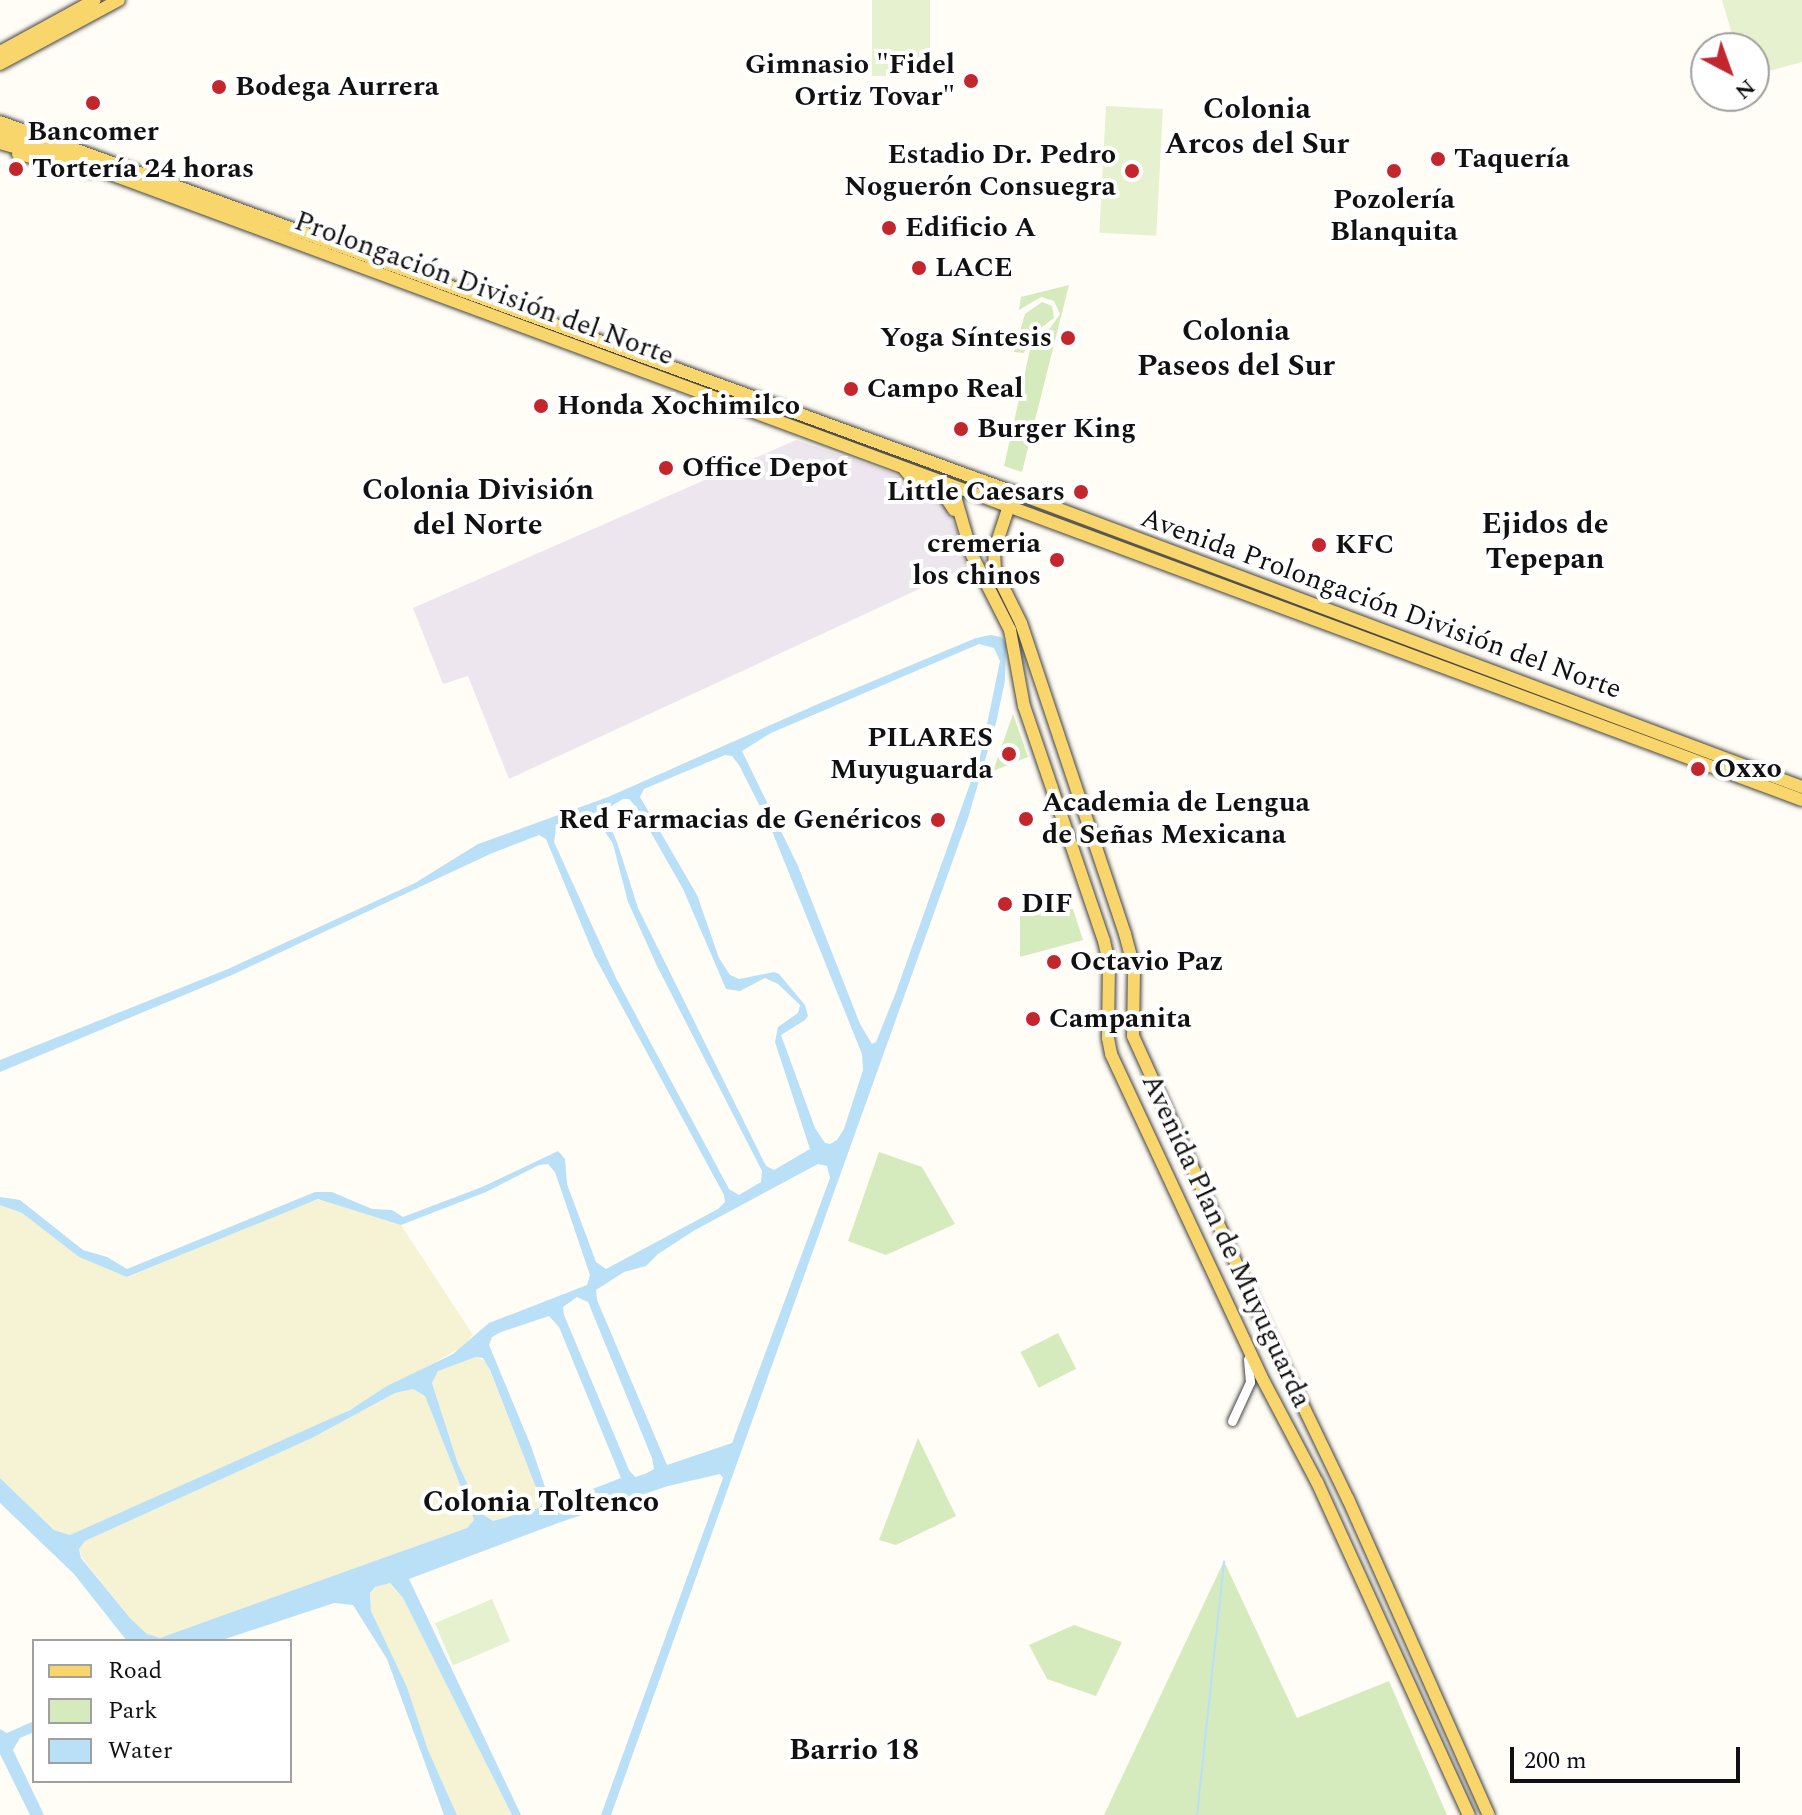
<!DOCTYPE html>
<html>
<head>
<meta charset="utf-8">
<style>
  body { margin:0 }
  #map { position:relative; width:1802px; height:1815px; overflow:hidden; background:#fffdf5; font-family:Spectral,serif }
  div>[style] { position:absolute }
  .industrial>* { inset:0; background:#eee6ef }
  .farmland>* { inset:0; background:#f6f3d4 }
  .green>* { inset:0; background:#d5ebbd; transform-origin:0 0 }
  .pitch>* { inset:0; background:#e6f2cf; transform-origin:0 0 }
  .water>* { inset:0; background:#b9e0f7 }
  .stream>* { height:2px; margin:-1px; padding:0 1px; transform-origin:1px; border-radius:1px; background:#b9e0f7 }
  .roads { filter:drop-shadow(0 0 2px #444) drop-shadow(0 0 2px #444) }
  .minor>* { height:9px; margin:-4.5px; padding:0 4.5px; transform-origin:4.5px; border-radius:4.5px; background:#fff }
  .major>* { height:12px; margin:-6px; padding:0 6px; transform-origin:6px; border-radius:6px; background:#f9d66b }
  .dots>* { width:22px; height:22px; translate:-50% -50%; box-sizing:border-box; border:4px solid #fff; border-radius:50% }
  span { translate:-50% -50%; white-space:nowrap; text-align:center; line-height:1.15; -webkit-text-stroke:8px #fff; paint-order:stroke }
  .poi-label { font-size:28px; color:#111; font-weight:700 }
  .right { translate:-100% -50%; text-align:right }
  .left { translate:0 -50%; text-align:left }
  .street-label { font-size:28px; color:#111 }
  .neighbourhood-label { font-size:30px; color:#111; font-weight:700 }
  .legend { position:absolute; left:32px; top:1639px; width:260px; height:144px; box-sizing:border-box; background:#fff; border:2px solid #a0a0a0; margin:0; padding:10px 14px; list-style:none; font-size:24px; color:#111 }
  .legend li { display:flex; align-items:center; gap:16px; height:40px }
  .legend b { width:40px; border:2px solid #a0a0a0 }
  .north { position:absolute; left:1690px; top:32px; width:80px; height:80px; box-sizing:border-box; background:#fff; border:2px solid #a0a0a0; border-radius:50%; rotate:139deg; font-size:22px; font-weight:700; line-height:32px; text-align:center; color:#111 }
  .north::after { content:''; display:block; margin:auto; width:28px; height:36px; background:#c4262e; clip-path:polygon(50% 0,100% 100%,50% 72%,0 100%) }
  .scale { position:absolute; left:1510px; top:1747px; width:230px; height:36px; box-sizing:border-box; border:4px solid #111; border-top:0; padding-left:10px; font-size:24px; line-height:28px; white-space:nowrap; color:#111; -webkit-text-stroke:6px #fff; paint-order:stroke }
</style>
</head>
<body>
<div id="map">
  <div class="industrial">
    <i style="clip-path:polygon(796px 440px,896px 474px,908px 489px,945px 503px,971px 565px,509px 779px,468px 676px,443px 684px,413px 608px)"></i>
  </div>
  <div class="farmland">
    <i style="clip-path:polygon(325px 1198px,401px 1225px,473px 1335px,464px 1346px,338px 1416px,70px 1535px,54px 1530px,0 1478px,0 1205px,22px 1213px,79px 1257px,128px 1277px,306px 1203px)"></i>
    <i style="clip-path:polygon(476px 1357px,486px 1361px,541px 1500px,539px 1508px,492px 1521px,482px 1514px,458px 1464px,432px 1383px,438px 1371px)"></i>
    <i style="clip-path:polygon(413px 1389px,425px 1396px,474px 1520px,467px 1528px,160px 1639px,147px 1634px,130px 1618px,82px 1558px,79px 1549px,85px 1541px,312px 1438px,395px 1393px)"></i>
    <i style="clip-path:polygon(389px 1583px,403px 1598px,512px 1815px,457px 1815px,428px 1750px,407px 1687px,371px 1611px,370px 1593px,375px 1587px)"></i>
  </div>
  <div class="green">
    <i style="clip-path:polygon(1069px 285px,1022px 472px,1004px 466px,1032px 341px,1051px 327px,1060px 314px,1054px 301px,1041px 297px,1019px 310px,1021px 297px)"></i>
    <i style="clip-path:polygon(1042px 302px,1052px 306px,1054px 318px,1030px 336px,1024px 353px,1014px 352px,1025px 314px)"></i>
    <i style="clip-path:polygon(1013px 714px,1028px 757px,993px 771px)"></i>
    <i style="clip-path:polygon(1069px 897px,1083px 940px,1020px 957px,1020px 911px)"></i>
    <i style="clip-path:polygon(879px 1152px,922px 1167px,955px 1224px,886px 1255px,848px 1241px)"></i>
    <i style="left:1058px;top:1333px;width:40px;height:42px;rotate:63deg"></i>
    <i style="clip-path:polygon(918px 1438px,956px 1516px,896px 1545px,879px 1540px)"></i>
    <i style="clip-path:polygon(1224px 1561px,1297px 1718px,1389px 1681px,1447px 1815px,1104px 1815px)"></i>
    <i style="clip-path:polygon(1074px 1625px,1122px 1642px,1096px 1696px,1047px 1679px,1029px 1645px)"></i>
  </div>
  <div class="pitch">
    <i style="left:872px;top:0;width:58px;height:76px"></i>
    <i style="clip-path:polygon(1722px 0,1802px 0,1802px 62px,1754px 75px,1754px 48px,1736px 48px)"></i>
    <i style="left:1106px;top:106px;width:57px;height:127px;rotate:3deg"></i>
    <i style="left:492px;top:1599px;width:46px;height:62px;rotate:67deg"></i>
  </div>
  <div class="water">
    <i style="clip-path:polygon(evenodd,991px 635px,1001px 637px,1006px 644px,1005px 681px,996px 723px,968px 818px,611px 1815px,601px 1815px,723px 1478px,720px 1474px,668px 1486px,558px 1523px,409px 1579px,521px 1815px,512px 1815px,403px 1598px,390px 1583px,375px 1587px,370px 1593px,371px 1611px,407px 1687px,428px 1750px,457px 1815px,444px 1815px,387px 1659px,353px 1605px,334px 1603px,219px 1641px,127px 1641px,74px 1574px,0 1503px,0 1478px,54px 1530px,70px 1535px,350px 1410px,387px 1386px,453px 1354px,489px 1323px,587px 1285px,590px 1275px,555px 1172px,548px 1164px,539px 1165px,486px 1192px,401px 1225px,318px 1199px,127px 1277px,79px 1257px,22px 1213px,0 1205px,0 1197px,20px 1200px,83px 1250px,107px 1257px,127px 1269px,315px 1192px,332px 1192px,372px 1209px,392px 1210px,403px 1217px,482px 1187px,558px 1151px,565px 1159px,567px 1184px,596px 1262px,606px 1269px,718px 1209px,725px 1202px,724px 1195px,594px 955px,546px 839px,539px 835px,490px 854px,232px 975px,0 1072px,0 1060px,228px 969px,415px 883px,478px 844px,608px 797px,818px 704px,976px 638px,991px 635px,979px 644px,994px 648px,1000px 661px,981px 753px,896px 992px,876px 1042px,872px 1044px,860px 1024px,798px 866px,742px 751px,771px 733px,979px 644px,991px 635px,725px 755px,732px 756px,739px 765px,770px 826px,862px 1054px,863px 1070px,844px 1129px,837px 1140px,830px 1144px,825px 1143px,815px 1128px,781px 1035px,805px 1020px,808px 1016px,805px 1005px,779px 974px,774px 972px,739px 979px,730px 975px,719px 958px,697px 895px,640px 797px,644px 789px,725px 755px,991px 635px,623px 799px,629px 799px,637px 808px,683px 889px,726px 989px,740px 991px,765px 978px,778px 984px,800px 1005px,798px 1013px,778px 1027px,775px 1042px,810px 1149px,774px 1170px,766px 1166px,638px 908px,617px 842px,603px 811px,623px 799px,991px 635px,593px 813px,613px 844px,628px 902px,657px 966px,762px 1171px,761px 1182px,739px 1195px,729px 1189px,616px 978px,554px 842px,556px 829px,593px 813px,991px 635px,818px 1164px,827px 1166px,830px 1178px,732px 1443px,667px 1465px,597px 1300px,596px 1290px,624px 1272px,646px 1266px,658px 1254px,695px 1230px,818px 1164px,991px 635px,577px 1297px,588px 1302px,652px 1458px,654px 1469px,645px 1474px,635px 1477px,629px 1470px,564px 1315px,563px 1307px,577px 1297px,991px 635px,549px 1316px,559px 1327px,621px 1478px,556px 1503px,548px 1496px,531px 1446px,489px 1345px,492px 1337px,501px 1332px,549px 1316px,991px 635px,476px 1357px,483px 1358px,490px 1370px,542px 1503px,539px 1508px,493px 1521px,482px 1514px,458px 1464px,432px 1383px,438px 1371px,476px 1357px,991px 635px,413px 1389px,425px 1396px,474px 1520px,467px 1528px,160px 1638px,147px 1634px,130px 1618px,81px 1558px,79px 1549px,85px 1541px,312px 1438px,395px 1393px,413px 1389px)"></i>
    <i style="clip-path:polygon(34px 1721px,34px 1732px,20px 1738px,13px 1750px,44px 1815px,30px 1815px,0 1754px,0 1729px,7px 1733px)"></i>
  </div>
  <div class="stream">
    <i style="left:1197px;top:1815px;width:255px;rotate:-83.9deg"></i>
  </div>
  <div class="roads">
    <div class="minor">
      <i style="left:1232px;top:1421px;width:43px;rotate:-65.2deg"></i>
      <i style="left:1250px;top:1382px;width:23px;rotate:-95deg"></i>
    </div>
    <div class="major">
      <i style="left:0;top:52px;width:108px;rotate:-28.7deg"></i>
      <i style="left:0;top:64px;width:135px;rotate:-28.3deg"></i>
      <i style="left:0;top:122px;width:1093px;rotate:20.06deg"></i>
      <i style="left:1027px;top:497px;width:827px;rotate:20.52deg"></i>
      <i style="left:0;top:133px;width:1921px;rotate:20.31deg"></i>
      <i style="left:0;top:143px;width:29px;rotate:16deg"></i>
      <i style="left:18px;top:154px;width:74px;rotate:13.3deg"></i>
      <i style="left:905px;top:470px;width:18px;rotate:49deg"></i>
      <i style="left:917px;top:484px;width:29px;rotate:22deg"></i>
      <i style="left:944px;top:495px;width:18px;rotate:56deg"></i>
      <i style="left:952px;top:486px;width:72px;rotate:73.8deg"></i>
      <i style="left:972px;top:555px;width:84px;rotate:63.1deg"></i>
      <i style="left:1010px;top:630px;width:77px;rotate:79.6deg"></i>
      <i style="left:1024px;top:706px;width:248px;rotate:71.2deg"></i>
      <i style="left:1104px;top:941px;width:22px;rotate:77deg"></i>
      <i style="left:1109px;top:962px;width:76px;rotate:90.8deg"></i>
      <i style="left:1108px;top:1038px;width:16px;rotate:79deg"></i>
      <i style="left:1111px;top:1054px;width:355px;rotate:65deg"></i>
      <i style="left:1261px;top:1376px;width:120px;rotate:62.2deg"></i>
      <i style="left:1317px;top:1482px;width:366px;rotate:65.5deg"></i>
      <i style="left:1009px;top:506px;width:47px;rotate:108.4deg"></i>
      <i style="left:994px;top:551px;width:19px;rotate:87deg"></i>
      <i style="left:995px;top:570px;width:59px;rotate:63.9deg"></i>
      <i style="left:1021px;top:623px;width:328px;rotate:71.5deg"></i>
      <i style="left:1125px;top:934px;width:35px;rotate:75deg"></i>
      <i style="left:1134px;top:968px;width:68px;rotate:90.8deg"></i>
      <i style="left:1133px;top:1036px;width:324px;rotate:65.6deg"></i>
      <i style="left:1267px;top:1331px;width:187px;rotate:64.3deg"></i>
      <i style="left:1348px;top:1499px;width:346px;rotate:66deg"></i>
    </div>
  </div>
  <div class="dots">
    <i style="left:971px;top:81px;background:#c4262e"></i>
    <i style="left:219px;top:87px;background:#c4262e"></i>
    <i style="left:93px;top:103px;background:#c4262e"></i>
    <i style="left:1438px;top:159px;background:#c4262e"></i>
    <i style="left:16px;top:169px;background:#c4262e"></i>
    <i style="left:1132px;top:171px;background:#c4262e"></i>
    <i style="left:1394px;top:171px;background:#c4262e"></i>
    <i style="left:889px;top:228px;background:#c4262e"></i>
    <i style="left:919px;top:268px;background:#c4262e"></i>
    <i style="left:1068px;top:338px;background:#c4262e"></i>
    <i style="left:851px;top:389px;background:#c4262e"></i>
    <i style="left:541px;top:406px;background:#c4262e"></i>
    <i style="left:961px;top:429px;background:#c4262e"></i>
    <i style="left:666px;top:468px;background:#c4262e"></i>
    <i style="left:1081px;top:492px;background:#c4262e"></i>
    <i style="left:1319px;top:545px;background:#c4262e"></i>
    <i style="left:1057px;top:560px;background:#c4262e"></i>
    <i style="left:1009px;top:754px;background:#c4262e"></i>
    <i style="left:1698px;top:769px;background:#c4262e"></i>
    <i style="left:1026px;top:819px;background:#c4262e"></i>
    <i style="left:938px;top:820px;background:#c4262e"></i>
    <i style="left:1005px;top:904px;background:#c4262e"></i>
    <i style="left:1054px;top:962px;background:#c4262e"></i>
    <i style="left:1033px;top:1019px;background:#c4262e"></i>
  </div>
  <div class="poi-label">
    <span class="right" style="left:955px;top:81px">Gimnasio "Fidel<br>Ortiz Tovar"</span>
    <span class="left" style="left:235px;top:87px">Bodega Aurrera</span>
    <span style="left:93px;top:132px">Bancomer</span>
    <span class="right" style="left:1116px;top:171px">Estadio Dr. Pedro<br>Noguerón Consuegra</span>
    <span class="left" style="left:1454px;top:159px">Taquería</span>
    <span class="left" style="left:32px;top:169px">Tortería 24 horas</span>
    <span style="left:1394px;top:216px">Pozolería<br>Blanquita</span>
    <span class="left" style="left:905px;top:228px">Edificio A</span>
    <span class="left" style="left:935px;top:268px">LACE</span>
    <span class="right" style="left:1052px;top:338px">Yoga Síntesis</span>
    <span class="left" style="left:867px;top:389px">Campo Real</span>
    <span class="left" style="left:557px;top:406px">Honda Xochimilco</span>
    <span class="left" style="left:977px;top:429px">Burger King</span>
    <span class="left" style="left:682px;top:468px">Office Depot</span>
    <span class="right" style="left:1065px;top:492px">Little Caesars</span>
    <span class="right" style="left:1041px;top:560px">cremeria<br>los chinos</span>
    <span class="left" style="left:1335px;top:545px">KFC</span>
    <span class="right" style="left:993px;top:754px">PILARES<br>Muyuguarda</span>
    <span class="left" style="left:1714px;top:769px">Oxxo</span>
    <span class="left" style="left:1042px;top:819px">Academia de Lengua<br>de Señas Mexicana</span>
    <span class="right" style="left:922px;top:820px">Red Farmacias de Genéricos</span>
    <span class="left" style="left:1021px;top:904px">DIF</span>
    <span class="left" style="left:1070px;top:962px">Octavio Paz</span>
    <span class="left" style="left:1049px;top:1019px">Campanita</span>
  </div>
  <div class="street-label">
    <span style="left:484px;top:289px;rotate:20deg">Prolongación División del Norte</span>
    <span style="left:1381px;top:604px;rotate:20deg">Avenida Prolongación División del Norte</span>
    <span style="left:1226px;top:1241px;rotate:65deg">Avenida Plan de Muyuguarda</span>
  </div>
  <div class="neighbourhood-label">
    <span style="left:1257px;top:126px">Colonia<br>Arcos del Sur</span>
    <span style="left:1236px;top:348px">Colonia<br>Paseos del Sur</span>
    <span style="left:478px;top:507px">Colonia División<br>del Norte</span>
    <span style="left:1545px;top:541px">Ejidos de<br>Tepepan</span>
    <span style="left:541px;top:1502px">Colonia Toltenco</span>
    <span style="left:854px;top:1750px">Barrio 18</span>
  </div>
  <ul class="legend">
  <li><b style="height:10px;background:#f9d66b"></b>Road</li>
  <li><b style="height:22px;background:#d5ebbd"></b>Park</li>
  <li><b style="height:22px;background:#b9e0f7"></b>Water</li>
  </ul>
  <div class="north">N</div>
  <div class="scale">200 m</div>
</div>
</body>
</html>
